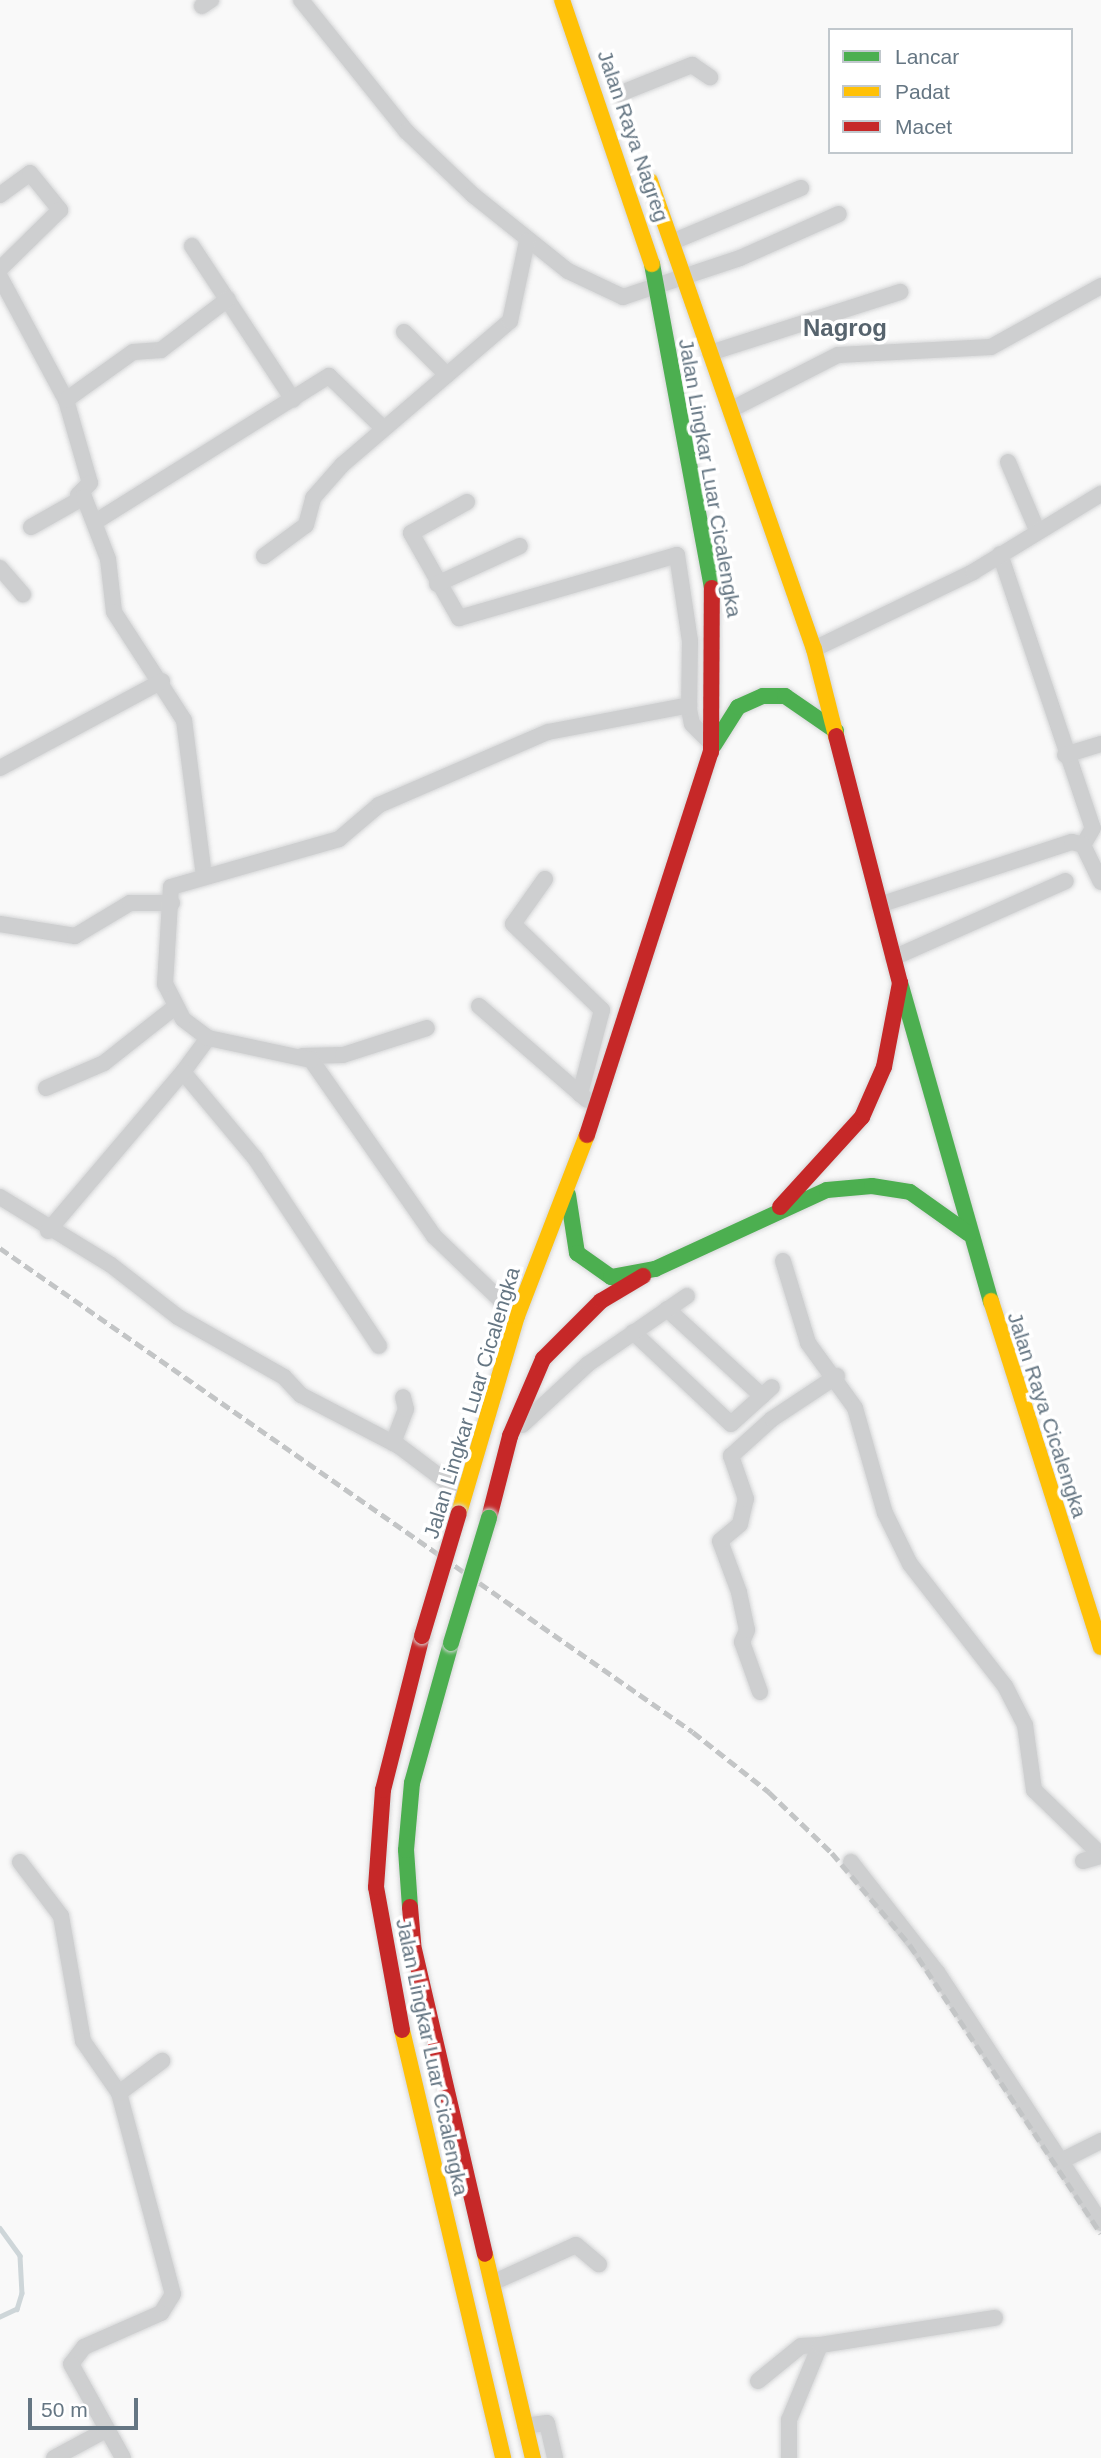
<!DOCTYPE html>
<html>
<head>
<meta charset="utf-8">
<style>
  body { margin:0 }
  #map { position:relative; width:1101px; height:2458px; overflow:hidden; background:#f9f9f9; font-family:Helvetica,sans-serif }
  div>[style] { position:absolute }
  .stream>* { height:4.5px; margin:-2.25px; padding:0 2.25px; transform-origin:2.25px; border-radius:2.25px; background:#ced6d9 }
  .roads { filter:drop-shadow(0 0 2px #d5d6d7) drop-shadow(0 0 2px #d5d6d7) }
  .street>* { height:16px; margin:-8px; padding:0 8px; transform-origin:8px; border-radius:8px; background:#cecfd0 }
  .fast>* { height:16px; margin:-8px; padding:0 8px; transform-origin:8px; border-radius:8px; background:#4caf50 }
  .slow>* { height:16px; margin:-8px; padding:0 8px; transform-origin:8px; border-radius:8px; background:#ffc107 }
  .jam>* { height:16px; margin:-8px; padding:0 8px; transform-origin:8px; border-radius:8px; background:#c62828 }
  .rail>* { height:4.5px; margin-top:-2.25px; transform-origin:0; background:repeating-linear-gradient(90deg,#c3c5c6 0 10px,transparent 0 15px) }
  .bridges { filter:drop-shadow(0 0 2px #d5d6d6) drop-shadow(0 0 2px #d5d6d6) }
  .fast-bridge>* { height:16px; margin:-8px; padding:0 8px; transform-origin:8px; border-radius:8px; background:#4caf50 }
  .jam-bridge>* { height:16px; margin:-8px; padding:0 8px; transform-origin:8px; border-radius:8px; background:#c62828 }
  span { translate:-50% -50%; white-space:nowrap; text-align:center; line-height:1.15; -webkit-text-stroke:7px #fff; paint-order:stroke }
  .street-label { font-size:21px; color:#657683 }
  .quarter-label { font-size:24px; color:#57646e; font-weight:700 }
  .legend { position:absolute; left:828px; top:28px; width:245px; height:126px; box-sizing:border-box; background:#fff; border:2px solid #c1c8cd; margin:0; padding:9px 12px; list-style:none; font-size:21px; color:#657683 }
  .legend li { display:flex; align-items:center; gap:14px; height:35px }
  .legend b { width:35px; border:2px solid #c1c8cd }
  .scale { position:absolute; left:28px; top:2398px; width:110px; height:32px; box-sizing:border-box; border:4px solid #657683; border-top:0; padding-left:9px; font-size:21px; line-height:24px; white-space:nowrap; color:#657683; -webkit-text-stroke:5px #fff; paint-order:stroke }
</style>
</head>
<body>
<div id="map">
  <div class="stream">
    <i style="left:0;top:2228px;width:34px;rotate:54deg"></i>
    <i style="left:20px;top:2256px;width:37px;rotate:87deg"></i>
    <i style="left:22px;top:2293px;width:17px;rotate:107deg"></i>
    <i style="left:17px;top:2309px;width:19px;rotate:155deg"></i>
  </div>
  <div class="roads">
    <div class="street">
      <i style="left:301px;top:0;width:168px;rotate:51.3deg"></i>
      <i style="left:406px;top:131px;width:93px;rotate:43.7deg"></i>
      <i style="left:473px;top:195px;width:122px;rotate:38.7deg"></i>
      <i style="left:568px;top:271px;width:61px;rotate:25.3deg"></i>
      <i style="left:623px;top:297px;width:123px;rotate:-18.4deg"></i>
      <i style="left:740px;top:258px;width:108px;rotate:-24deg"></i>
      <i style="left:202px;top:6px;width:11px;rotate:-34deg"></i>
      <i style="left:619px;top:94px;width:79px;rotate:-21.7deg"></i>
      <i style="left:692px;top:65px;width:22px;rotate:34deg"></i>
      <i style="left:0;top:195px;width:37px;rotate:-36deg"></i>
      <i style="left:30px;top:173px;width:48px;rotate:51deg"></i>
      <i style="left:60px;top:210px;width:84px;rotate:135.5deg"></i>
      <i style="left:672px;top:242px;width:140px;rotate:-22.7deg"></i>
      <i style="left:192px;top:246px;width:184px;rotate:56.7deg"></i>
      <i style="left:0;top:277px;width:140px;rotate:61.8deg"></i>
      <i style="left:66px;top:400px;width:86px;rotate:73.9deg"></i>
      <i style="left:90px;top:483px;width:17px;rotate:135deg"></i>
      <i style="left:404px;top:332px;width:61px;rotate:45deg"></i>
      <i style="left:710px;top:353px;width:200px;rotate:-17.8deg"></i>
      <i style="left:66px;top:400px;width:82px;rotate:-35.6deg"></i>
      <i style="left:133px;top:352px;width:28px;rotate:-4deg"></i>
      <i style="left:161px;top:350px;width:84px;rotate:-37.3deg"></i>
      <i style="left:732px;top:409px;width:119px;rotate:-27deg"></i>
      <i style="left:838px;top:355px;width:153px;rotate:-3deg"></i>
      <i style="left:991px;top:347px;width:126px;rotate:-29deg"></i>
      <i style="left:1008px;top:462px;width:74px;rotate:66.9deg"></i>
      <i style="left:467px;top:502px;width:64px;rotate:151deg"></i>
      <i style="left:411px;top:533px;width:98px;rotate:60.5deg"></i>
      <i style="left:459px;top:618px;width:227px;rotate:-16.1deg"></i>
      <i style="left:677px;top:555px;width:87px;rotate:81.4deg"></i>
      <i style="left:690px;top:641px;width:68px;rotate:90.8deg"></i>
      <i style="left:689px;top:709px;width:15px;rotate:79deg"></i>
      <i style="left:692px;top:724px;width:27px;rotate:45deg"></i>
      <i style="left:95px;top:522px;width:276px;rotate:-32deg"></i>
      <i style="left:329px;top:376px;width:76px;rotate:43.9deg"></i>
      <i style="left:31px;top:527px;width:61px;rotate:-29.5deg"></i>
      <i style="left:84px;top:497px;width:66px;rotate:68.8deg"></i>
      <i style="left:108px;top:559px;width:53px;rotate:83.5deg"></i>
      <i style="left:114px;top:612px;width:129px;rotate:57.1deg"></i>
      <i style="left:184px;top:720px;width:158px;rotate:82.7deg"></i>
      <i style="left:1000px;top:554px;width:289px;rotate:71.3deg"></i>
      <i style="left:1093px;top:828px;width:20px;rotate:120deg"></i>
      <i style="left:264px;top:556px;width:52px;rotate:-36.4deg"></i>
      <i style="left:306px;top:525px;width:28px;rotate:-75deg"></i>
      <i style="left:313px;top:498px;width:44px;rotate:-48.7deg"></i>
      <i style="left:342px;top:465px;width:221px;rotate:-40.6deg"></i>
      <i style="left:510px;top:321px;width:82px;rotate:-78deg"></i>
      <i style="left:0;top:568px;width:35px;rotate:49deg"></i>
      <i style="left:437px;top:584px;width:91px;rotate:-24.6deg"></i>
      <i style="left:814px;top:649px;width:177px;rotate:-25.8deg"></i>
      <i style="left:973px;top:572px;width:150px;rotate:-31.4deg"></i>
      <i style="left:1065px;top:755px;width:38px;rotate:-17deg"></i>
      <i style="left:0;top:768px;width:184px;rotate:-28.2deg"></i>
      <i style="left:545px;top:879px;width:55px;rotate:125.4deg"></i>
      <i style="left:513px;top:924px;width:124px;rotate:44deg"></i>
      <i style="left:602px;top:1010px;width:87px;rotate:104.7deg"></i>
      <i style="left:879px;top:905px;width:203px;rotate:-18.1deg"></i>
      <i style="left:1072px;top:842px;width:11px;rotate:15deg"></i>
      <i style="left:1083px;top:845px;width:41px;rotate:64.1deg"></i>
      <i style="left:0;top:924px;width:76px;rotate:9.1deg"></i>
      <i style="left:75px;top:936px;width:64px;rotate:-31deg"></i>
      <i style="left:130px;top:903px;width:42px"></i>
      <i style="left:893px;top:958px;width:189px;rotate:-24deg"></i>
      <i style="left:479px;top:1006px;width:143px;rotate:41deg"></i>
      <i style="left:208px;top:1038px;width:42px;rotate:126.3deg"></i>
      <i style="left:183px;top:1072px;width:112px;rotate:50.1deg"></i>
      <i style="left:255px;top:1158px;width:225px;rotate:56.6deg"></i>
      <i style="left:302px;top:1056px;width:41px;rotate:-1.4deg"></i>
      <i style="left:343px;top:1055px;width:88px;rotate:-17.8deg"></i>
      <i style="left:46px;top:1088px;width:63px;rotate:-23.3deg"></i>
      <i style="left:104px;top:1063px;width:90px;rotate:-38.3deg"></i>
      <i style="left:0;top:1197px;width:130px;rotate:31.5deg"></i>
      <i style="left:111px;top:1265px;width:85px;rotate:37.8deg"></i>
      <i style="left:178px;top:1317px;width:122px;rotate:29.5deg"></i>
      <i style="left:284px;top:1377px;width:25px;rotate:47deg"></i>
      <i style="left:301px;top:1395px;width:110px;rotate:27.5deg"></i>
      <i style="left:399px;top:1446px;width:81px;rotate:37deg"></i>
      <i style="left:48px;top:1231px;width:209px;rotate:-49.7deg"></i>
      <i style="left:783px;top:1261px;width:86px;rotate:73deg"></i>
      <i style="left:808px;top:1343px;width:80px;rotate:54.1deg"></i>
      <i style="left:855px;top:1408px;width:109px;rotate:74.1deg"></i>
      <i style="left:885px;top:1513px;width:57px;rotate:63.9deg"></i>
      <i style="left:910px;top:1564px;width:155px;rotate:52.1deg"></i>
      <i style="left:1005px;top:1686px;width:44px;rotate:62.9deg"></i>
      <i style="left:1025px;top:1725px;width:66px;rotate:82.1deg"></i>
      <i style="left:1034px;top:1790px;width:93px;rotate:44.1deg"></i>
      <i style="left:667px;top:1309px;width:129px;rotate:42.5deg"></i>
      <i style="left:517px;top:1316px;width:115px;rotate:-136.1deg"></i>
      <i style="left:434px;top:1236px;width:215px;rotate:-124.9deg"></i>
      <i style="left:311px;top:1060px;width:105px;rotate:-167.9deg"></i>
      <i style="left:208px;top:1038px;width:31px;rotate:-143deg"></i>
      <i style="left:183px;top:1019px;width:39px;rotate:-117deg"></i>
      <i style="left:165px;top:984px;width:97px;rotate:-86.5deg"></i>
      <i style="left:171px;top:887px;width:175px;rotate:-15.9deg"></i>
      <i style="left:339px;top:839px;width:52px;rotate:-40.4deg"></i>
      <i style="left:379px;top:805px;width:184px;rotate:-23.4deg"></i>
      <i style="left:548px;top:732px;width:144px;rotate:-10.8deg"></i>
      <i style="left:633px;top:1332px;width:134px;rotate:43.2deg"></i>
      <i style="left:731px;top:1424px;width:55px;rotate:-42.1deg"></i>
      <i style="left:522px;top:1425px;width:90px;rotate:-42.7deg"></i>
      <i style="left:588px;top:1364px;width:120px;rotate:-34.5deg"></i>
      <i style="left:393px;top:1443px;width:36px;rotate:-69deg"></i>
      <i style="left:406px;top:1409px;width:12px;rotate:-104deg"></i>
      <i style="left:760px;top:1692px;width:53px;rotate:-109.8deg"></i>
      <i style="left:742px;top:1642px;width:13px;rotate:-67deg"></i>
      <i style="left:747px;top:1630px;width:39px;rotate:-102deg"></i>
      <i style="left:739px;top:1592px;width:54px;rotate:-110.4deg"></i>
      <i style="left:720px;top:1541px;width:26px;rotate:-40deg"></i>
      <i style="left:740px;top:1524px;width:26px;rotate:-77deg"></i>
      <i style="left:746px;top:1499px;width:46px;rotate:-109.2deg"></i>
      <i style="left:731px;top:1456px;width:55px;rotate:-42.1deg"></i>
      <i style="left:772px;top:1419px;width:78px;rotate:-33.5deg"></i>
      <i style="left:1083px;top:1861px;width:19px;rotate:-16deg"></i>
      <i style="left:20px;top:1862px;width:68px;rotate:52.8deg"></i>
      <i style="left:61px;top:1916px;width:127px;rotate:80deg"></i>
      <i style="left:83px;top:2041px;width:63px;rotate:55.3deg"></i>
      <i style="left:119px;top:2093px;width:208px;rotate:75deg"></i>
      <i style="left:173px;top:2294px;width:22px;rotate:122deg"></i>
      <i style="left:161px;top:2313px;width:84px;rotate:156.2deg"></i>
      <i style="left:84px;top:2347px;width:21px;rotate:127deg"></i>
      <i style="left:71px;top:2364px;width:107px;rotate:61deg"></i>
      <i style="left:851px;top:1862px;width:140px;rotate:52deg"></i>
      <i style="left:937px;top:1972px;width:300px;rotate:56.8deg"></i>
      <i style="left:119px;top:2093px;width:54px;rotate:-36.7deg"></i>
      <i style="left:1061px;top:2161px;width:45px;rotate:-26.6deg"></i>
      <i style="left:492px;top:2283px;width:92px;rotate:-24.3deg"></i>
      <i style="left:576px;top:2245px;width:30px;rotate:40deg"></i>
      <i style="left:758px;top:2381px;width:55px;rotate:-39.1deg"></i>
      <i style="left:801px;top:2346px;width:19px;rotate:-3deg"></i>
      <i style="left:525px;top:2426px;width:22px;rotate:-8deg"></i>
      <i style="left:547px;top:2423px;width:36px;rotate:77deg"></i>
      <i style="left:54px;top:2458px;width:59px;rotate:-28.3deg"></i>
      <i style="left:789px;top:2458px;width:38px;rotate:-90deg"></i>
      <i style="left:789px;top:2420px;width:81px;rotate:-67.5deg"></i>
      <i style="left:820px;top:2345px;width:177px;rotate:-8.8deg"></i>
    </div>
    <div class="fast">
      <i style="left:652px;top:264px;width:330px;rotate:79.5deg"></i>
      <i style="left:714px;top:745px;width:45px;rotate:-57.7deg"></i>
      <i style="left:738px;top:707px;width:27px;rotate:-24deg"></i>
      <i style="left:763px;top:696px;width:22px"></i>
      <i style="left:785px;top:696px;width:62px;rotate:34.5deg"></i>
      <i style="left:901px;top:986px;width:328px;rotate:74.1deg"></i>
      <i style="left:568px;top:1195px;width:59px;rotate:81.2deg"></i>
      <i style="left:577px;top:1253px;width:42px;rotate:35.2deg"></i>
      <i style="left:611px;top:1277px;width:45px;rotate:-10.3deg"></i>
      <i style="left:655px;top:1269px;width:189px;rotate:-24.7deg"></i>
      <i style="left:827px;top:1190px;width:45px;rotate:-5.1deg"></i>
      <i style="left:872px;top:1186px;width:38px;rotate:9deg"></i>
      <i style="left:910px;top:1192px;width:72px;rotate:35.4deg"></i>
      <i style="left:410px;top:1907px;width:57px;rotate:-94deg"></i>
      <i style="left:406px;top:1850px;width:67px;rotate:-84.9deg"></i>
      <i style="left:412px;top:1783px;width:145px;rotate:-74.4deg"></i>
    </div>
    <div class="slow">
      <i style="left:562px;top:0;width:279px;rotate:71.2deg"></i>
      <i style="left:650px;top:181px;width:496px;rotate:70.7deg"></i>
      <i style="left:814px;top:649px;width:90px;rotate:75.8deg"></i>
      <i style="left:991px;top:1301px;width:363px;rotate:72.4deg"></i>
      <i style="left:459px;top:1513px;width:205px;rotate:-73.6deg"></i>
      <i style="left:517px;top:1316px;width:194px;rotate:-68.9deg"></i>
      <i style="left:402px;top:2030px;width:440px;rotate:76.7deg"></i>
      <i style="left:485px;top:2254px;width:210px;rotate:76.8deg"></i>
    </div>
    <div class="jam">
      <i style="left:587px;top:1135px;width:403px;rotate:-72.1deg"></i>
      <i style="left:711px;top:752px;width:164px;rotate:-89.7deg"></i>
      <i style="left:780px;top:1207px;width:122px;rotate:-47.7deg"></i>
      <i style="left:862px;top:1117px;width:55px;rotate:-66.3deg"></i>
      <i style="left:884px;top:1067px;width:86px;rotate:-79.2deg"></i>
      <i style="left:900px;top:983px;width:255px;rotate:-104.5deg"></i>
      <i style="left:489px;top:1518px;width:85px;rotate:-75.6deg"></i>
      <i style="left:510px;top:1436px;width:84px;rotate:-66.8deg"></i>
      <i style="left:543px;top:1359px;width:82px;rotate:-45deg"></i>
      <i style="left:601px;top:1301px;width:49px;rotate:-30.8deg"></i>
      <i style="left:410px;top:1907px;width:38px;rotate:85deg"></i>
      <i style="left:413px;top:1945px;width:317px;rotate:76.9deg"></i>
      <i style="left:402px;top:2030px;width:145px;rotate:-100.3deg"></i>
      <i style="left:376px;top:1887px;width:97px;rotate:-85.9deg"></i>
      <i style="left:383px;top:1790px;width:159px;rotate:-75.8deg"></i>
    </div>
  </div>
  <div class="rail">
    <i style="left:0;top:1248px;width:845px;rotate:34.93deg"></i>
    <i style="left:693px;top:1732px;width:97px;rotate:38.3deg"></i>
    <i style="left:769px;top:1792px;width:88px;rotate:44.1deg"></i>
    <i style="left:832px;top:1853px;width:121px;rotate:49.7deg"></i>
    <i style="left:910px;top:1945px;width:346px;rotate:56.5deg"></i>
  </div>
  <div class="bridges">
    <div class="fast-bridge">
      <i style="left:451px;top:1643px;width:131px;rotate:-73.1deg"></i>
    </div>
    <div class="jam-bridge">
      <i style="left:422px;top:1636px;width:128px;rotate:-73.3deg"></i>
    </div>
  </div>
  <div class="street-label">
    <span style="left:633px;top:136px;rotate:71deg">Jalan Raya Nagreg</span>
    <span style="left:710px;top:478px;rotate:80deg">Jalan Lingkar Luar Cicalengka</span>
    <span style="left:472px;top:1403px;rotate:-73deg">Jalan Lingkar Luar Cicalengka</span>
    <span style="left:1047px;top:1415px;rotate:72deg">Jalan Raya Cicalengka</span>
    <span style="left:432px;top:2057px;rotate:78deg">Jalan Lingkar Luar Cicalengka</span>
  </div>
  <div class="quarter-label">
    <span style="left:845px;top:328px">Nagrog</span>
  </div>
  <ul class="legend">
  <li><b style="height:9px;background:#4caf50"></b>Lancar</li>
  <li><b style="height:9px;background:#ffc107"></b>Padat</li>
  <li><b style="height:9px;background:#c62828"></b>Macet</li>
  </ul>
  <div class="scale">50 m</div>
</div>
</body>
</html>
